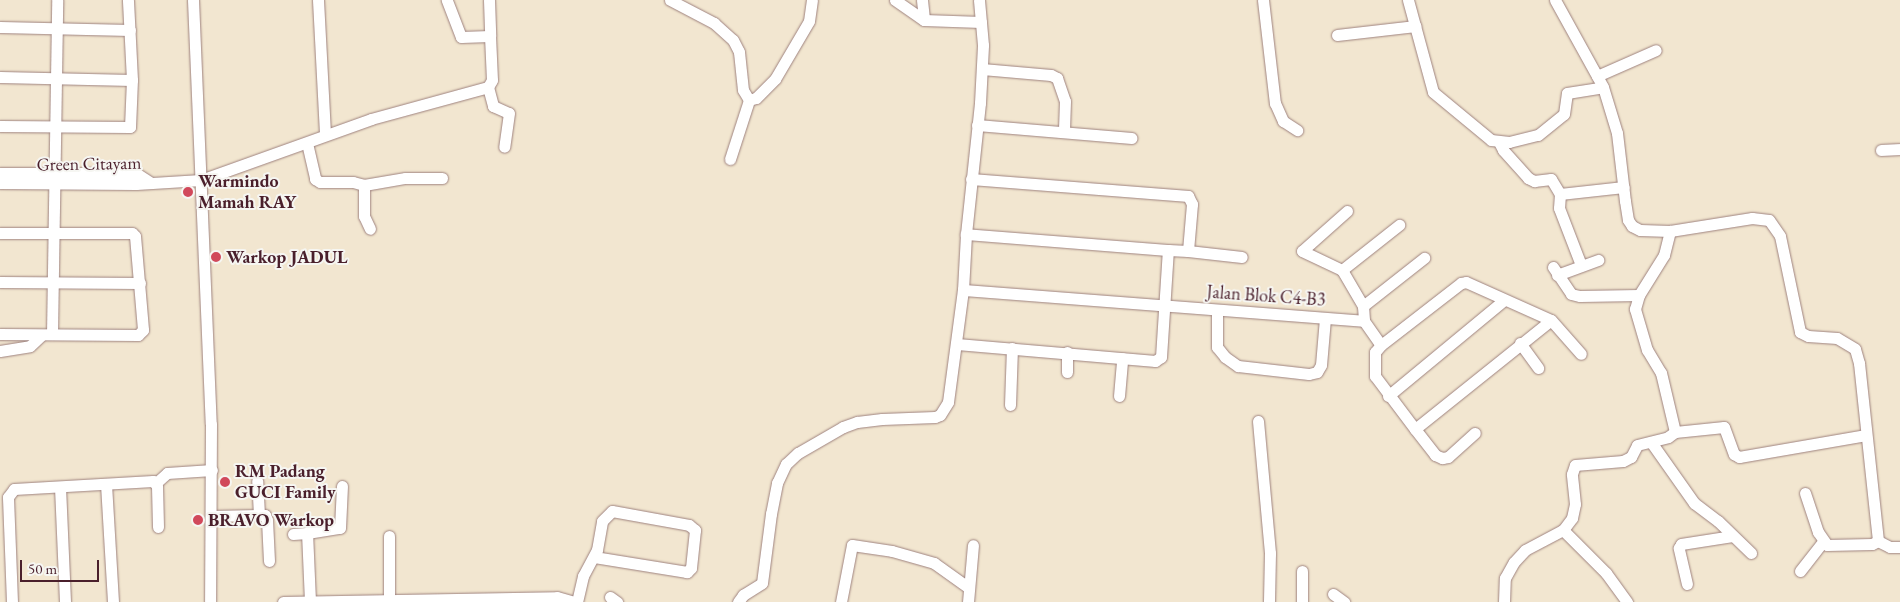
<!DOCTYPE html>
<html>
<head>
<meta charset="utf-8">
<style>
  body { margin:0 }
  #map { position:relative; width:1900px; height:602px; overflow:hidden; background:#f2e6d0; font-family:"EB Garamond",serif }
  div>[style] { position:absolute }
  .roads { filter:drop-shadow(0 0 1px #9e827e) drop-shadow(0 0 1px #9e827e) }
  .minor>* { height:11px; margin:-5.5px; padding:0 5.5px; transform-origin:5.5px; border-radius:5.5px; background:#fff }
  .dots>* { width:14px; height:14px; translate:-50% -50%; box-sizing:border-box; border:2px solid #f6f6f2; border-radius:50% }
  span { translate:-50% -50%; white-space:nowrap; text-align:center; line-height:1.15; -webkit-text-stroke:4px #f6f6f2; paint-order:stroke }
  .street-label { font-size:18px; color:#4a1f2b }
  .poi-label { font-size:18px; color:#4a1f2b; font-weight:700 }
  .left { translate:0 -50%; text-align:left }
  .scale { position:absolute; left:20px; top:560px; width:79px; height:22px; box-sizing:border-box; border:2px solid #4a1f2b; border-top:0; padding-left:6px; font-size:15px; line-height:18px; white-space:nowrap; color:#4a1f2b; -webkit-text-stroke:4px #f6f6f2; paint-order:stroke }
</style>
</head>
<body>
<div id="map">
  <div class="roads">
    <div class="minor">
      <i style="left:193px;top:0;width:424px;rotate:87.6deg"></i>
      <i style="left:211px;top:424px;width:178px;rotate:90.3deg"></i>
      <i style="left:318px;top:0;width:134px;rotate:87deg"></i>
      <i style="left:489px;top:0;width:36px;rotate:88deg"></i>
      <i style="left:670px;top:0;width:50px;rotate:27.6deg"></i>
      <i style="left:714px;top:23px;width:25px;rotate:42deg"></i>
      <i style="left:733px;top:40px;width:13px;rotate:63deg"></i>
      <i style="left:739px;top:52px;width:38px;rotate:84deg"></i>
      <i style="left:743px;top:90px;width:12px;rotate:59deg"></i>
      <i style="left:749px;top:100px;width:7px;rotate:-16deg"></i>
      <i style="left:756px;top:98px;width:27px;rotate:-45deg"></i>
      <i style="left:775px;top:79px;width:67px;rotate:-59.6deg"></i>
      <i style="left:809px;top:21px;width:21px;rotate:-82deg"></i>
      <i style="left:895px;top:0;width:35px;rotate:35deg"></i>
      <i style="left:924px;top:20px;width:57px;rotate:2deg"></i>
      <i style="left:922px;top:0;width:20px;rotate:84deg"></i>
      <i style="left:1263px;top:0;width:104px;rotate:83.4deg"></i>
      <i style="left:1275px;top:103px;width:20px;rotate:66deg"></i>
      <i style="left:1283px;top:121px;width:17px;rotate:33deg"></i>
      <i style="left:1408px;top:0;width:95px;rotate:74.8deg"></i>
      <i style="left:1433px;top:92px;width:75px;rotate:39.6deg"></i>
      <i style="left:1491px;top:140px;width:18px;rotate:6deg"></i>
      <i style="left:1509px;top:142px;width:30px;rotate:-14deg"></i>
      <i style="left:1538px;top:135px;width:33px;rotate:-39deg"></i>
      <i style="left:1564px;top:114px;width:21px;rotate:-82deg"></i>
      <i style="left:1567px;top:93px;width:36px;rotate:-9deg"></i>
      <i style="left:1555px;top:0;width:99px;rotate:61.1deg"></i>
      <i style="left:1603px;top:87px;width:48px;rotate:73.1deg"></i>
      <i style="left:1617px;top:133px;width:68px;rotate:83.3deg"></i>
      <i style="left:1625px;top:201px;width:19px;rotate:81deg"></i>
      <i style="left:1628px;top:220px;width:7px;rotate:56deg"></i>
      <i style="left:1632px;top:226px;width:9px;rotate:27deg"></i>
      <i style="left:1640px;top:230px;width:30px;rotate:2deg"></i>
      <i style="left:1670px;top:231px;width:83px;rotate:-9deg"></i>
      <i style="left:1752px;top:218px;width:17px;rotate:7deg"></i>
      <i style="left:1769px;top:220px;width:19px;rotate:55deg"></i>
      <i style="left:1780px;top:236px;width:98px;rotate:78.2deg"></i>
      <i style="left:1800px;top:332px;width:9px;rotate:27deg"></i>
      <i style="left:1808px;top:336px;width:29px;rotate:4deg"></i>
      <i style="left:1837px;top:338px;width:21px;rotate:31deg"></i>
      <i style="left:1855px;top:349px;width:15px;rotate:74deg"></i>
      <i style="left:1859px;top:363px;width:179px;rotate:83.9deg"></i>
      <i style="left:1878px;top:541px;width:13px;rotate:27deg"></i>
      <i style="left:1890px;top:547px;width:10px"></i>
      <i style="left:0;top:27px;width:130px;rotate:1.3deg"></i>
      <i style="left:1337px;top:35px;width:79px;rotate:-6.6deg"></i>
      <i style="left:982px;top:69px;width:69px;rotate:5deg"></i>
      <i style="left:1051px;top:75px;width:7px;rotate:27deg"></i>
      <i style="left:1057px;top:78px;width:24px;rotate:71deg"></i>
      <i style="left:1065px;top:101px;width:31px;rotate:92deg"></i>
      <i style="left:1597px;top:76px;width:64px;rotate:-23.8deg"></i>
      <i style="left:0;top:77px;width:132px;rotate:1.3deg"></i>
      <i style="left:488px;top:87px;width:20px;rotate:75deg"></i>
      <i style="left:493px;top:106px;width:17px;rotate:24deg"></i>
      <i style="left:509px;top:113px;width:34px;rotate:98deg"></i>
      <i style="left:977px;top:125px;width:155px;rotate:4.8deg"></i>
      <i style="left:0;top:126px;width:130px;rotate:0.4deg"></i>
      <i style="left:130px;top:127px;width:47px;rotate:-87.6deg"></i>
      <i style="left:132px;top:80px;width:80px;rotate:-92.9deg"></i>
      <i style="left:1499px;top:142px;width:9px;rotate:63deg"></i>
      <i style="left:1503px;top:150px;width:38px;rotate:48deg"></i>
      <i style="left:1528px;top:178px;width:7px;rotate:27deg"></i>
      <i style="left:1534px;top:181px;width:17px;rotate:-7deg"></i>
      <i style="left:1551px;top:179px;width:17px;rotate:59deg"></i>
      <i style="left:1560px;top:194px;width:64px;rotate:-6.2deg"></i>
      <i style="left:307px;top:143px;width:37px;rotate:77deg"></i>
      <i style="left:315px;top:179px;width:6px;rotate:31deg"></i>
      <i style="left:320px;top:182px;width:33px"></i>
      <i style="left:353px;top:182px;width:11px;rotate:15deg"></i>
      <i style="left:364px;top:185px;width:42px;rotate:-9.7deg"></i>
      <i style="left:405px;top:178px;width:37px"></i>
      <i style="left:1881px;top:150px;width:19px;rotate:-3deg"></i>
      <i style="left:730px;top:159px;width:62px;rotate:-72.1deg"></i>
      <i style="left:0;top:173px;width:136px"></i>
      <i style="left:136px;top:173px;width:17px;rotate:33deg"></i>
      <i style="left:971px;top:179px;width:218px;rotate:4.5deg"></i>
      <i style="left:1188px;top:196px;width:9px;rotate:63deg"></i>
      <i style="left:1192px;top:204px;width:47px;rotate:94.9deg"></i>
      <i style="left:1188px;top:251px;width:20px;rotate:-177deg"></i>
      <i style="left:0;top:183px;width:136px;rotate:0.4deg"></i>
      <i style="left:136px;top:184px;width:65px;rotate:-3.5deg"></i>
      <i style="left:201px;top:180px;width:181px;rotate:-19.7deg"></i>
      <i style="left:371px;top:119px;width:121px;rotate:-15.3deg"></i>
      <i style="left:488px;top:87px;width:8px;rotate:-60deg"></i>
      <i style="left:492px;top:80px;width:44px;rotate:-92.6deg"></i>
      <i style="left:490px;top:36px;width:29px;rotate:178deg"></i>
      <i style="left:461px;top:37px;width:40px;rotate:-111deg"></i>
      <i style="left:364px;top:185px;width:31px;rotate:90deg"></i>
      <i style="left:364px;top:216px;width:14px;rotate:65deg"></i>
      <i style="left:1560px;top:194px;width:14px;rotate:94deg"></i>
      <i style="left:1559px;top:208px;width:61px;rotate:68.9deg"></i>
      <i style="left:1347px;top:211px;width:60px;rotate:138.4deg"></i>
      <i style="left:1302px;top:251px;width:44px;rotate:25.4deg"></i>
      <i style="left:1342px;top:270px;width:42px;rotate:59.7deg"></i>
      <i style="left:1363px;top:306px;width:15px;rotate:86deg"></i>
      <i style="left:1364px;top:321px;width:29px;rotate:55deg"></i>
      <i style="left:1381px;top:345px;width:9px;rotate:131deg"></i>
      <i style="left:1375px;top:352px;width:24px;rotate:90deg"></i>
      <i style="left:1375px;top:376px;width:66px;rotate:53deg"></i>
      <i style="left:1415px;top:429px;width:174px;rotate:-38.7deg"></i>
      <i style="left:0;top:233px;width:132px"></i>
      <i style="left:132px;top:233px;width:4px;rotate:45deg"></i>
      <i style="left:135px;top:236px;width:94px;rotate:85.1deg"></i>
      <i style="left:143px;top:330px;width:7px;rotate:135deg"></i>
      <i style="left:138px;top:335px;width:138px;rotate:-179.6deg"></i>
      <i style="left:1188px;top:251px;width:54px;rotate:6.3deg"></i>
      <i style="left:1553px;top:267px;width:32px;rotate:56deg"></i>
      <i style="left:1571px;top:294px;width:9px;rotate:13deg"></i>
      <i style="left:1580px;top:296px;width:59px;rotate:-1deg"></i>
      <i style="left:1342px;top:270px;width:73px;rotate:-38.3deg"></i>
      <i style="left:1557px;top:275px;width:44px;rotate:-20.1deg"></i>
      <i style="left:0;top:282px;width:140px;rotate:0.4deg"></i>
      <i style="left:963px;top:290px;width:402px;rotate:4.4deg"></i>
      <i style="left:1363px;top:306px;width:78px;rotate:-38.2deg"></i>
      <i style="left:1217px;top:311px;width:36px;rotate:90deg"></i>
      <i style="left:1217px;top:347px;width:13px;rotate:51deg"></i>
      <i style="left:1225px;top:357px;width:16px;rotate:35deg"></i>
      <i style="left:1238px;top:366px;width:71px;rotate:6.4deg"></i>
      <i style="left:1309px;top:374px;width:8px;rotate:-14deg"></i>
      <i style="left:1317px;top:372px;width:8px;rotate:-60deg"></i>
      <i style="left:1321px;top:365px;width:47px;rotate:-85.1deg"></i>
      <i style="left:52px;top:334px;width:334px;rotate:-89.1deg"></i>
      <i style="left:1520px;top:343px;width:31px;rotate:54deg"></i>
      <i style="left:957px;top:344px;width:199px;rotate:4.9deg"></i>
      <i style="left:1155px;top:361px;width:7px;rotate:-34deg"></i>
      <i style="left:1161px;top:357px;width:107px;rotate:-86.3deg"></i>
      <i style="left:1168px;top:250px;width:203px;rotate:-175.5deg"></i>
      <i style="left:1381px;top:345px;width:101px;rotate:-37.8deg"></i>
      <i style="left:1461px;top:283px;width:5px;rotate:-11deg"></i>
      <i style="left:1466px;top:282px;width:93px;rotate:24.1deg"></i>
      <i style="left:1551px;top:320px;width:45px;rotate:48.6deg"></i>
      <i style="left:0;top:351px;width:30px;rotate:-9deg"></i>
      <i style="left:30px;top:346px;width:16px;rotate:-43deg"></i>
      <i style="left:1067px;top:372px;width:20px;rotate:-90deg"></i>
      <i style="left:1119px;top:396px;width:38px;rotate:-85deg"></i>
      <i style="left:1388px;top:396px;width:151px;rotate:-39.6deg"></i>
      <i style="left:1010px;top:405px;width:57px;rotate:-88deg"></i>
      <i style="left:1258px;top:421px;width:133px;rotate:84.8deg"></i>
      <i style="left:1270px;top:553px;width:49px;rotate:91.2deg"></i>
      <i style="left:1415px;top:429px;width:33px;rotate:52deg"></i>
      <i style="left:1435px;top:455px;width:8px;rotate:23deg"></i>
      <i style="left:1442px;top:458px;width:6px;rotate:-9deg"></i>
      <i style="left:1448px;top:457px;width:36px;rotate:-42deg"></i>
      <i style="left:1675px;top:432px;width:49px;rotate:-5.8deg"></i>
      <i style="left:1724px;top:427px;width:29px;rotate:70deg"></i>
      <i style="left:1734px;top:454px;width:6px;rotate:31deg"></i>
      <i style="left:1739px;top:457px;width:129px;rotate:-9.8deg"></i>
      <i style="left:1651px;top:442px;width:75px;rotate:54.8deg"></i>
      <i style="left:1694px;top:503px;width:30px;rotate:37deg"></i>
      <i style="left:1718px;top:521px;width:46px;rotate:44.1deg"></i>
      <i style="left:156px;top:483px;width:15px;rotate:-42deg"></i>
      <i style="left:167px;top:473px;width:45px;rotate:-3.8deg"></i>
      <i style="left:106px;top:484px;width:118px;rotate:86.6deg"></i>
      <i style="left:60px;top:487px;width:115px;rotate:87.5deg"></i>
      <i style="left:1805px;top:493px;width:41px;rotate:71.6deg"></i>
      <i style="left:1818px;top:532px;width:16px;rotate:55deg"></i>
      <i style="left:1827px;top:545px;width:45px;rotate:-1.3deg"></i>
      <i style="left:1872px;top:544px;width:7px;rotate:-27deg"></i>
      <i style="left:259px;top:515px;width:6px"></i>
      <i style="left:265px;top:515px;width:5px;rotate:68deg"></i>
      <i style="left:267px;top:520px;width:41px;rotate:87.2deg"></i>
      <i style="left:212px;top:516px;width:47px;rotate:-1.2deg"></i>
      <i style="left:259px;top:515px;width:34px;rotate:-93deg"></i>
      <i style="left:1563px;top:530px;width:61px;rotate:45deg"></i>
      <i style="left:1606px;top:573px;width:36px;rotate:54deg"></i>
      <i style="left:293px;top:534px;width:14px;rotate:-4deg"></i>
      <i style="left:389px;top:536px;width:63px;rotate:90deg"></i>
      <i style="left:1302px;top:571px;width:31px;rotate:90deg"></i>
      <i style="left:1800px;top:571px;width:37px;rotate:-52deg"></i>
      <i style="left:1687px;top:584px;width:37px;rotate:-103deg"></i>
      <i style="left:1679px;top:548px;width:4px;rotate:-63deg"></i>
      <i style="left:1681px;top:544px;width:52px;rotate:-8.9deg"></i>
      <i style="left:1333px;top:594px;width:14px;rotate:36deg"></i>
      <i style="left:610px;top:597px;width:9px;rotate:36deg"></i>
      <i style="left:310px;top:601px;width:68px;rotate:-92.5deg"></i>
      <i style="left:307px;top:533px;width:33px;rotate:-9deg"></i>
      <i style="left:340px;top:528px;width:42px;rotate:-87.3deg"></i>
      <i style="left:12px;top:602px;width:105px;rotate:-92.2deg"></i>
      <i style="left:8px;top:497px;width:10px;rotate:-53deg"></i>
      <i style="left:14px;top:489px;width:139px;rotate:-3.3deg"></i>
      <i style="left:153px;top:481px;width:6px;rotate:51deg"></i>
      <i style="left:157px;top:486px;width:41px;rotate:88.6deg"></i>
      <i style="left:283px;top:602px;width:274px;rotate:-1deg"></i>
      <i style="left:557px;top:597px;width:19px;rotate:16deg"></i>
      <i style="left:577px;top:602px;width:27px;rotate:-77deg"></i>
      <i style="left:583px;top:576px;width:30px;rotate:-62deg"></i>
      <i style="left:597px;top:550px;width:29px;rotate:-80deg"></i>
      <i style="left:602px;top:521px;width:14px;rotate:-45deg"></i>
      <i style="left:612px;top:511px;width:78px;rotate:10.3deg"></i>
      <i style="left:689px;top:525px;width:8px;rotate:40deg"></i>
      <i style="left:695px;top:530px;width:38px;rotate:96deg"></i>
      <i style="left:691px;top:568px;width:6px;rotate:135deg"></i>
      <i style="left:687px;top:572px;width:94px;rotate:-170.8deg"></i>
      <i style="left:738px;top:602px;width:9px;rotate:-54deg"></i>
      <i style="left:743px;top:595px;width:22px;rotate:-32deg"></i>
      <i style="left:762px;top:583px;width:70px;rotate:-82.6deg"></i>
      <i style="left:771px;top:514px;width:32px;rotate:-79deg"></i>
      <i style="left:777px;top:483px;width:21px;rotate:-65deg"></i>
      <i style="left:786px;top:464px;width:16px;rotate:-43deg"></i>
      <i style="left:798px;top:453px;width:52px;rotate:-30deg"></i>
      <i style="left:843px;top:427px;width:15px;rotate:-20deg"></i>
      <i style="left:857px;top:422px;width:25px;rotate:-7deg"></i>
      <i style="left:882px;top:419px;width:53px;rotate:-2.2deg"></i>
      <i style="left:935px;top:417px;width:5px;rotate:-22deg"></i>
      <i style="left:940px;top:415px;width:15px;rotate:-58deg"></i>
      <i style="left:948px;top:402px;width:113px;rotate:-82.4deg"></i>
      <i style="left:963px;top:290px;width:56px;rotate:-86.9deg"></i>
      <i style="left:966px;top:234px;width:132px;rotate:-83.9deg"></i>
      <i style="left:980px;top:103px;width:58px;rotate:-87deg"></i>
      <i style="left:983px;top:45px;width:45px;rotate:-95.1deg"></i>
      <i style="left:841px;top:602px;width:58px;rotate:-79.1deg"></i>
      <i style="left:852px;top:545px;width:40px;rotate:8.5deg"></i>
      <i style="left:892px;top:551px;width:44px;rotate:15.9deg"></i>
      <i style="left:934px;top:563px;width:43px;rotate:35.5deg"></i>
      <i style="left:968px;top:602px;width:57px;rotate:-85deg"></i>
      <i style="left:1504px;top:602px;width:24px;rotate:-88deg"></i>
      <i style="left:1505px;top:578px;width:18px;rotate:-61deg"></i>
      <i style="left:1514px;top:562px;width:16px;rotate:-47deg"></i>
      <i style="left:1525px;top:550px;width:43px;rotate:-27.8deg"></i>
      <i style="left:1563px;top:530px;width:15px;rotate:-53deg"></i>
      <i style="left:1572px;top:518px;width:14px;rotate:-78deg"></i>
      <i style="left:1575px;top:504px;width:30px;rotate:-96deg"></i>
      <i style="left:1572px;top:474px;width:9px;rotate:-72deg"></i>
      <i style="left:1575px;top:465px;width:48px;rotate:-4.8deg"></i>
      <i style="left:1623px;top:461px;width:9px;rotate:-27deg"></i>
      <i style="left:1631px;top:457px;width:13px;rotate:-63deg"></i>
      <i style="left:1637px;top:445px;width:32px;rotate:-14deg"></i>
      <i style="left:1668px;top:437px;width:9px;rotate:-36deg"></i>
      <i style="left:1675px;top:432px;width:61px;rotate:-103.3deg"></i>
      <i style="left:1661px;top:373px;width:27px;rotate:-121deg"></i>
      <i style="left:1647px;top:350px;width:43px;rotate:-106.3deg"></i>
      <i style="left:1635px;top:309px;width:15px;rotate:-74deg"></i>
      <i style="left:1639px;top:295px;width:47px;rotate:-58deg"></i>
      <i style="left:1664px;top:255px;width:25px;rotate:-76deg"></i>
    </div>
  </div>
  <div class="dots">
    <i style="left:188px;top:192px;background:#d1495b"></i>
    <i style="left:216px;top:257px;background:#d1495b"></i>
    <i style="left:225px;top:482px;background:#d1495b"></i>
    <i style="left:198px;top:520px;background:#d1495b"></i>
  </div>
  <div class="street-label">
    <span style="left:89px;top:164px;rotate:-1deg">Green Citayam</span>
    <span style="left:1266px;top:296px;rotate:4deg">Jalan Blok C4-B3</span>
  </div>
  <div class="poi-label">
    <span class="left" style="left:198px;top:192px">Warmindo<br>Mamah RAY</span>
    <span class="left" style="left:226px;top:257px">Warkop JADUL</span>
    <span class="left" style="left:235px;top:482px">RM Padang<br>GUCI Family</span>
    <span class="left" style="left:208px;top:520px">BRAVO Warkop</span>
  </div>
  <div class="scale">50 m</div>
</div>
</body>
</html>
